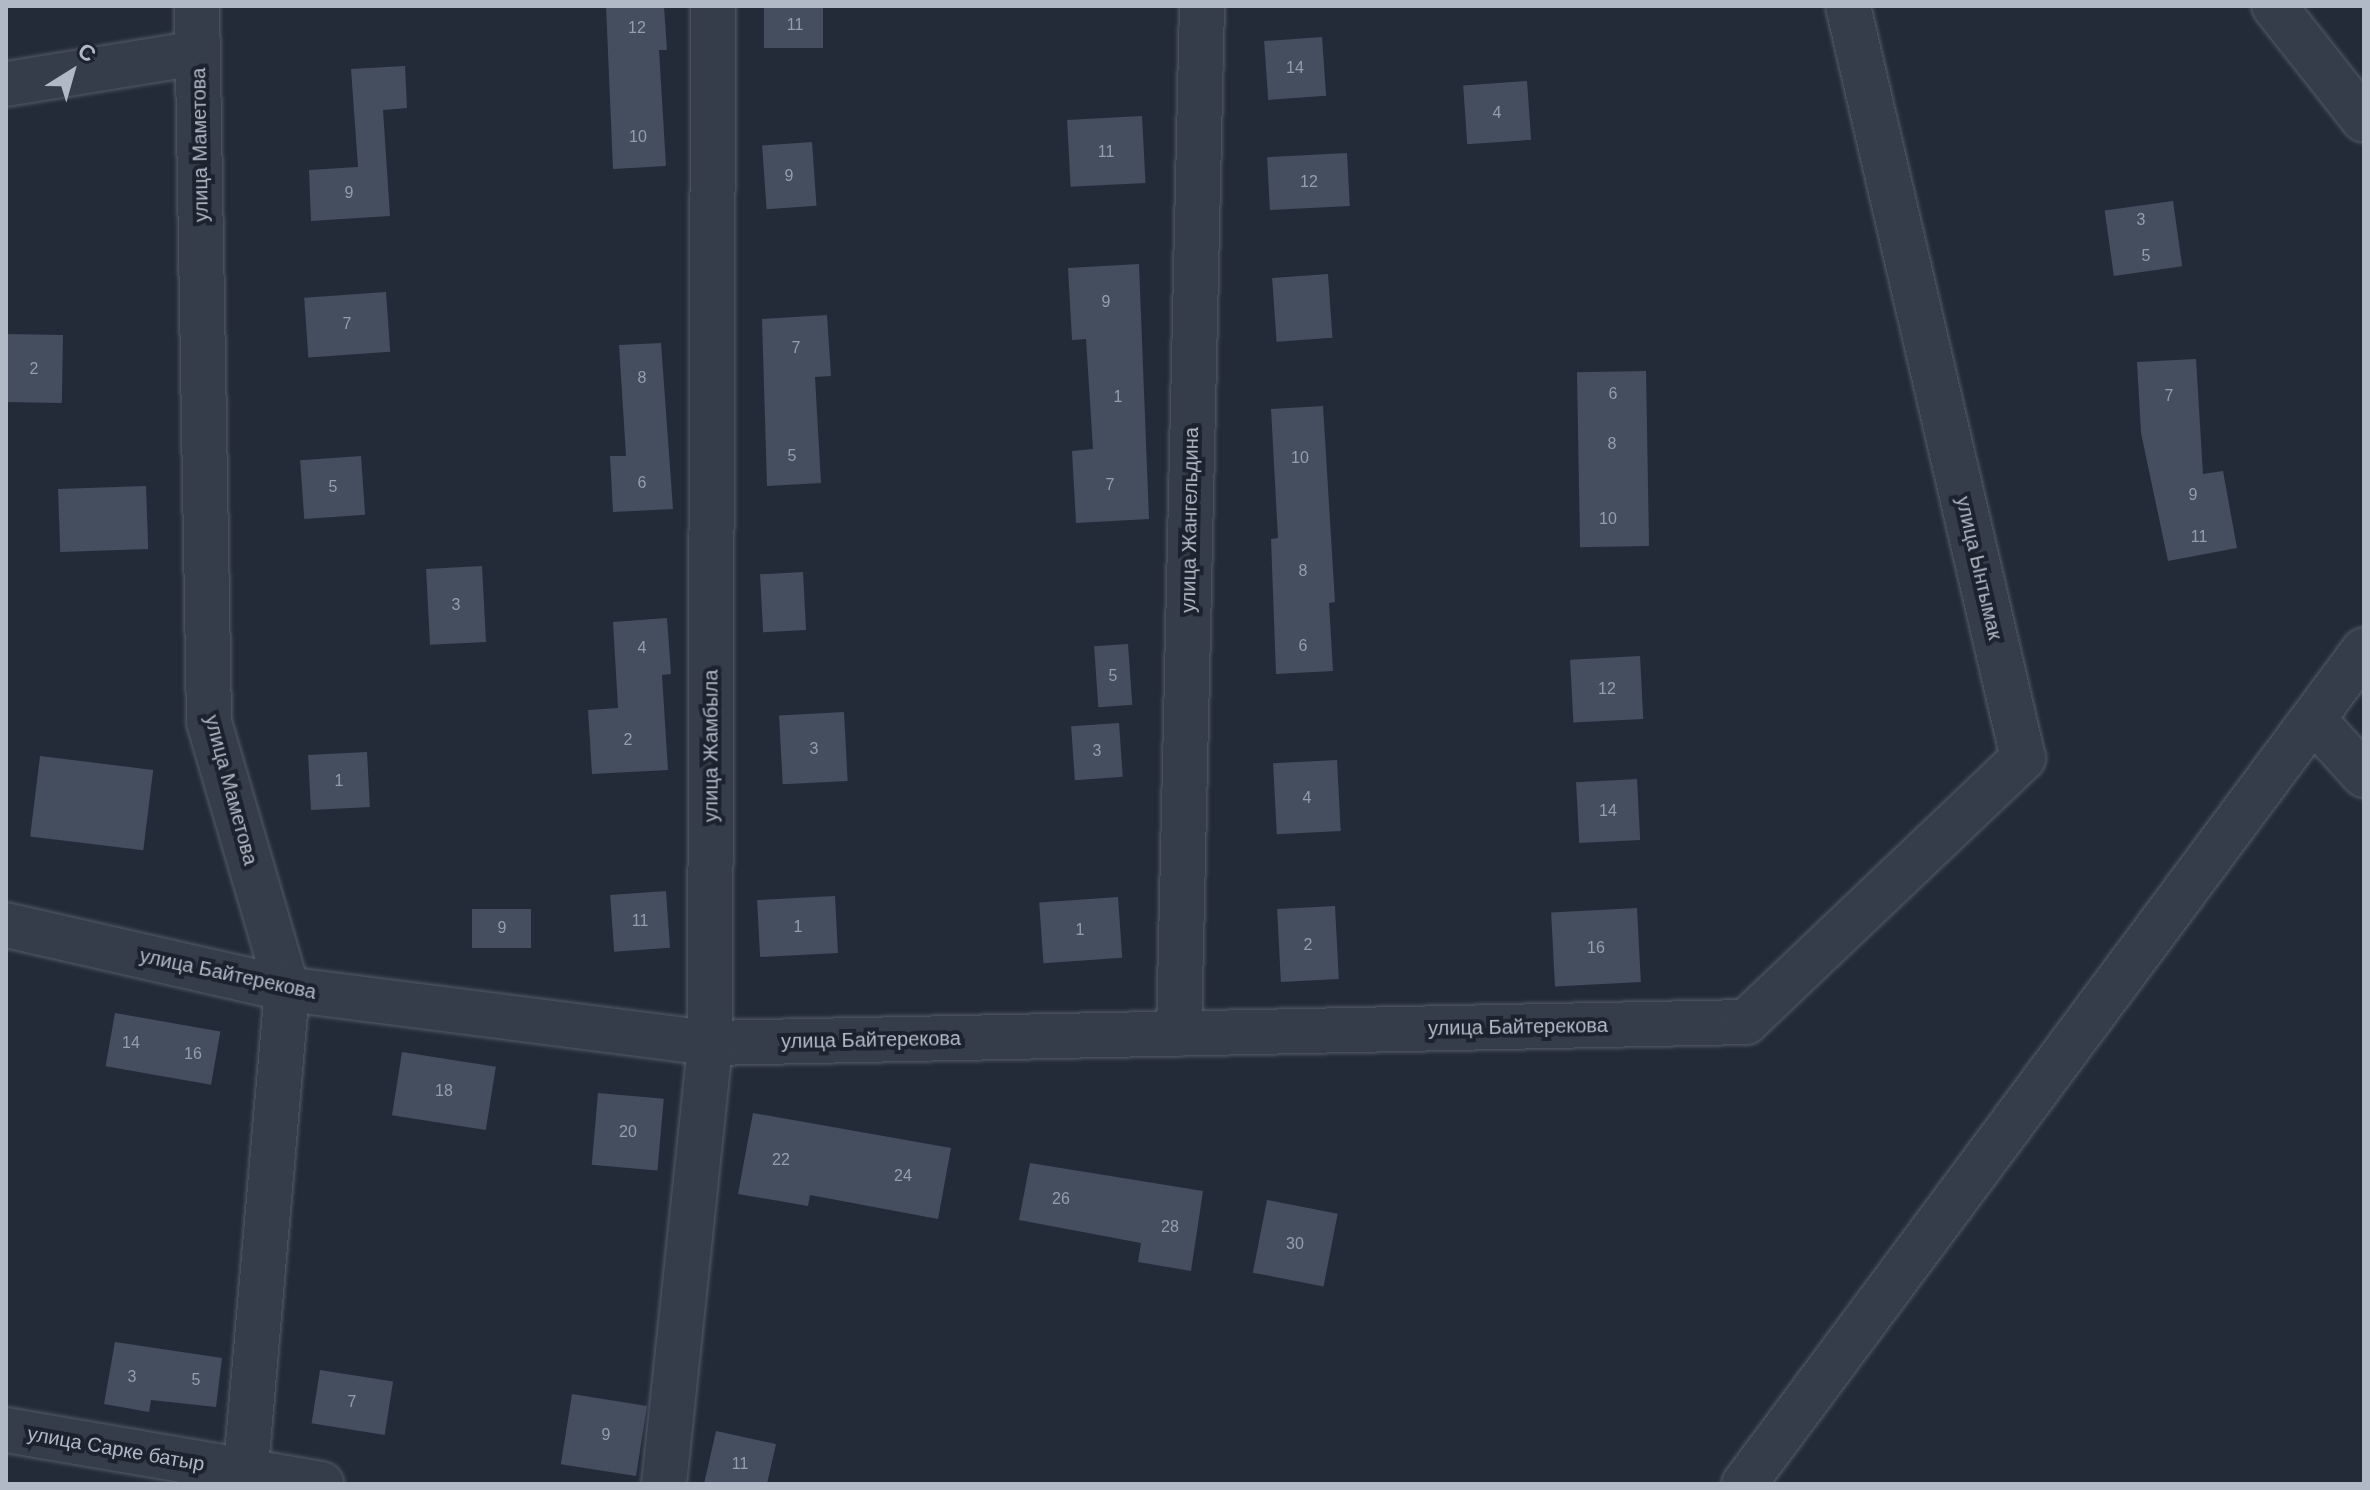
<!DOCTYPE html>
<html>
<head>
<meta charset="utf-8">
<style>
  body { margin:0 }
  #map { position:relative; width:2370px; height:1490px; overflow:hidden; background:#232b39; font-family:Arial,sans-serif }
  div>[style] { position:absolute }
  .building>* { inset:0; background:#444e5e; transform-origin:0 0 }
  .roads { filter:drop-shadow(0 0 2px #545b67) drop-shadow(0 0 2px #545b67) }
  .minor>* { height:44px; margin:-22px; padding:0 22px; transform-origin:22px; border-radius:22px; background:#363d4a }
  span { translate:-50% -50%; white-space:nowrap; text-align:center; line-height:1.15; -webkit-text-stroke:8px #1c222e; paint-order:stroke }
  .number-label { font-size:16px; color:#969eac }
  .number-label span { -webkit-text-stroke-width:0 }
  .street-label { font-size:20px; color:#b1b8c6 }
  .frame { position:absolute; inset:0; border:8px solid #b1b8c6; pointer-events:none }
  .north { position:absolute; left:32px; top:32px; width:80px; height:80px; -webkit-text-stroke:6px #1c222e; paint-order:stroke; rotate:37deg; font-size:22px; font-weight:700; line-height:32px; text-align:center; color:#b1b8c6 }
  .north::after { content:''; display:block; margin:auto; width:28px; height:36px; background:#b1b8c6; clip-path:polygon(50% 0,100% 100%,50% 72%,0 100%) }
</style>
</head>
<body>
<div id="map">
  <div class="building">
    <i style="clip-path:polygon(606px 6px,664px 6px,667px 50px,659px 50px,666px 166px,613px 169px)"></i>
    <i style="left:764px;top:6px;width:59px;height:42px"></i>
    <i style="left:1322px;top:37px;width:59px;height:58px;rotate:86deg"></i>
    <i style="clip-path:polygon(405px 66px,407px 108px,383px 110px,390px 216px,311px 221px,309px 170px,358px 167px,351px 69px)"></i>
    <i style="left:1527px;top:81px;width:59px;height:64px;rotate:86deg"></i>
    <i style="left:1142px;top:116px;width:67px;height:75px;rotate:87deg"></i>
    <i style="left:812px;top:142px;width:64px;height:50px;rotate:86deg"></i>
    <i style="left:1347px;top:153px;width:53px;height:80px;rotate:87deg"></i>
    <i style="left:2173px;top:201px;width:66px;height:69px;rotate:82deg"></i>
    <i style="clip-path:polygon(1139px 264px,1149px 519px,1076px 523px,1072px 451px,1093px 449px,1086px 339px,1072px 340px,1068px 268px)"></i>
    <i style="left:1328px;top:274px;width:64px;height:56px;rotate:86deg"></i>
    <i style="left:386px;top:292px;width:60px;height:82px;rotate:86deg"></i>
    <i style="clip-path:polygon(827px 315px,831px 376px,815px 377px,821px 483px,767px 486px,762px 319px)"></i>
    <i style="left:6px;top:334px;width:57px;height:68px;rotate:1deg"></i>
    <i style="clip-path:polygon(661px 343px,673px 509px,613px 512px,610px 456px,626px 456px,619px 345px)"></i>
    <i style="clip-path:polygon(2196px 359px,2203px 474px,2223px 471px,2237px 548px,2168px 561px,2141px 433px,2137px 362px)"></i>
    <i style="left:1646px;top:371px;width:175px;height:69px;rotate:89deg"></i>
    <i style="clip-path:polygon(1323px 406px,1335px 602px,1329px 603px,1333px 671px,1276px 674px,1271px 539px,1278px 538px,1271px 409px)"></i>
    <i style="left:361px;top:456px;width:59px;height:61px;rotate:86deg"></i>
    <i style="left:146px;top:486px;width:63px;height:88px;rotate:88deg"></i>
    <i style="left:482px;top:566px;width:76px;height:56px;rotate:87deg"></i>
    <i style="left:803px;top:572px;width:58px;height:43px;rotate:87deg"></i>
    <i style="clip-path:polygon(667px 618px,671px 674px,662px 675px,668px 770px,592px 774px,588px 710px,618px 708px,613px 622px)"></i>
    <i style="left:1128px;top:644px;width:61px;height:34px;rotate:86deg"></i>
    <i style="left:1640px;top:656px;width:63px;height:70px;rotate:87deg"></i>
    <i style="left:844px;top:712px;width:69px;height:65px;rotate:87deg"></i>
    <i style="left:1119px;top:723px;width:54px;height:48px;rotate:86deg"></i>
    <i style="left:367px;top:752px;width:55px;height:59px;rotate:87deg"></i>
    <i style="left:40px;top:756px;width:114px;height:81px;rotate:7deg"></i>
    <i style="left:1337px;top:760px;width:71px;height:64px;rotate:87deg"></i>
    <i style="left:1637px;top:779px;width:61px;height:61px;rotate:87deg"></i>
    <i style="left:666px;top:891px;width:57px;height:56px;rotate:86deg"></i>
    <i style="left:835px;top:896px;width:57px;height:78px;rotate:87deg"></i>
    <i style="left:1118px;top:897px;width:61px;height:79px;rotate:86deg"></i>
    <i style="left:1335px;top:906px;width:73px;height:58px;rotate:87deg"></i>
    <i style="left:1637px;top:908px;width:74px;height:86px;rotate:87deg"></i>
    <i style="left:472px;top:909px;width:59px;height:39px"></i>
    <i style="left:115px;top:1013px;width:107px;height:54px;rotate:10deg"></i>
    <i style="left:402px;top:1052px;width:95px;height:64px;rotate:9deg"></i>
    <i style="left:598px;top:1093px;width:66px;height:72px;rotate:5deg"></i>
    <i style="clip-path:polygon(753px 1113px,951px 1148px,938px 1219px,810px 1195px,808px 1206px,738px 1194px)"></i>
    <i style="clip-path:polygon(1030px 1163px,1203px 1191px,1191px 1271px,1138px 1262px,1141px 1243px,1019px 1220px)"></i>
    <i style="left:1267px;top:1200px;width:72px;height:74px;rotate:11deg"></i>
    <i style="clip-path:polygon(115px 1342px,222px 1358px,216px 1407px,151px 1400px,149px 1412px,104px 1404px)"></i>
    <i style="left:320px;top:1370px;width:74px;height:54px;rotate:9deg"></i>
    <i style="left:572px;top:1394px;width:76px;height:71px;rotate:9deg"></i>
    <i style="clip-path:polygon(716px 1431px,776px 1444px,767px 1484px,704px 1484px)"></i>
  </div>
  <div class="roads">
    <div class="minor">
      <i style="left:197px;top:6px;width:716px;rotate:89.04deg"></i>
      <i style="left:209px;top:722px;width:278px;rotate:73.7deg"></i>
      <i style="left:287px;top:989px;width:484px;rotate:94.9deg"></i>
      <i style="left:2274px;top:6px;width:145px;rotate:51.7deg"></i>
      <i style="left:6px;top:84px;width:194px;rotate:-9.2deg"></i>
      <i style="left:2313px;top:719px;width:76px;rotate:47.7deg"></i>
      <i style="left:6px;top:925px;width:288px;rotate:12.8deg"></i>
      <i style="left:287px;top:989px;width:426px;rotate:7.3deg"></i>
      <i style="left:710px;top:1043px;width:1036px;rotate:-1.16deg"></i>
      <i style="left:1746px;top:1022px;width:383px;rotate:-43.6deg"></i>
      <i style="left:2023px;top:758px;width:772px;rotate:-103.1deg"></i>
      <i style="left:1179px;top:1034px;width:1028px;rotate:-88.72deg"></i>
      <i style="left:6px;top:1430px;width:320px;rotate:9.7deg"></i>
      <i style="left:664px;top:1484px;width:443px;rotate:-84deg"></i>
      <i style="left:710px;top:1043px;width:1037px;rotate:-89.83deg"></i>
      <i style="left:1744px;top:1484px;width:1039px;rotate:-53.37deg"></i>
    </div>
  </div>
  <div class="number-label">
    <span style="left:795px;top:25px">11</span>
    <span style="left:637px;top:28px">12</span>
    <span style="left:1295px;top:68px">14</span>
    <span style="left:1497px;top:113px">4</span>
    <span style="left:638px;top:137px">10</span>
    <span style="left:1106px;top:152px">11</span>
    <span style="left:789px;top:176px">9</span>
    <span style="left:1309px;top:182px">12</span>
    <span style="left:349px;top:193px">9</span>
    <span style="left:2141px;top:220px">3</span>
    <span style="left:2146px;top:256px">5</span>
    <span style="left:1106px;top:302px">9</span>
    <span style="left:347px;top:324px">7</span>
    <span style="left:796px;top:348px">7</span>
    <span style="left:34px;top:369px">2</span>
    <span style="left:642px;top:378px">8</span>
    <span style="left:1613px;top:394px">6</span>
    <span style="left:2169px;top:396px">7</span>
    <span style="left:1118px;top:397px">1</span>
    <span style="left:1612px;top:444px">8</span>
    <span style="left:792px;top:456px">5</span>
    <span style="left:1300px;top:458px">10</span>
    <span style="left:642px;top:483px">6</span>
    <span style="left:1110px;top:485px">7</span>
    <span style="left:333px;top:487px">5</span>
    <span style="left:2193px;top:495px">9</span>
    <span style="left:1608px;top:519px">10</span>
    <span style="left:2199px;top:537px">11</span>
    <span style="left:1303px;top:571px">8</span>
    <span style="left:456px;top:605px">3</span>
    <span style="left:1303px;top:646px">6</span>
    <span style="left:642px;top:648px">4</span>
    <span style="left:1113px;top:676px">5</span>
    <span style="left:1607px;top:689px">12</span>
    <span style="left:628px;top:740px">2</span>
    <span style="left:814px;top:749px">3</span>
    <span style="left:1097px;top:751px">3</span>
    <span style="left:339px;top:781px">1</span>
    <span style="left:1307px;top:798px">4</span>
    <span style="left:1608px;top:811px">14</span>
    <span style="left:640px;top:921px">11</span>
    <span style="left:798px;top:927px">1</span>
    <span style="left:502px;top:928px">9</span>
    <span style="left:1080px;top:930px">1</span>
    <span style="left:1308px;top:945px">2</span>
    <span style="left:1596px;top:948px">16</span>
    <span style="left:131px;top:1043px">14</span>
    <span style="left:193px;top:1054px">16</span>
    <span style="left:444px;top:1091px">18</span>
    <span style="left:628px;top:1132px">20</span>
    <span style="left:781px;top:1160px">22</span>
    <span style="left:903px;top:1176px">24</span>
    <span style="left:1061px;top:1199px">26</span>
    <span style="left:1170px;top:1227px">28</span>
    <span style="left:1295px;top:1244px">30</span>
    <span style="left:132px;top:1377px">3</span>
    <span style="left:196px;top:1380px">5</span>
    <span style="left:352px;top:1402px">7</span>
    <span style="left:606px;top:1435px">9</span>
    <span style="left:740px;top:1464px">11</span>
  </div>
  <div class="street-label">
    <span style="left:200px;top:145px;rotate:-91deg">улица Маметова</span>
    <span style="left:1190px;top:520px;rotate:-89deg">улица Жангельдина</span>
    <span style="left:1979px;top:568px;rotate:77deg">улица Ынтымак</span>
    <span style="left:711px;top:746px;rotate:-90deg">улица Жамбыла</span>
    <span style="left:231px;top:790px;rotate:75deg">улица Маметова</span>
    <span style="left:228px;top:974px;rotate:12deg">улица Байтерекова</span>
    <span style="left:1518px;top:1027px;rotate:-1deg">улица Байтерекова</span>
    <span style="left:871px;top:1040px;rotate:-1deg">улица Байтерекова</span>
    <span style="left:116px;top:1449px;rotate:10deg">улица Сарке батыр</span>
  </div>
  <div class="frame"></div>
  <div class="north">С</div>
</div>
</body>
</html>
